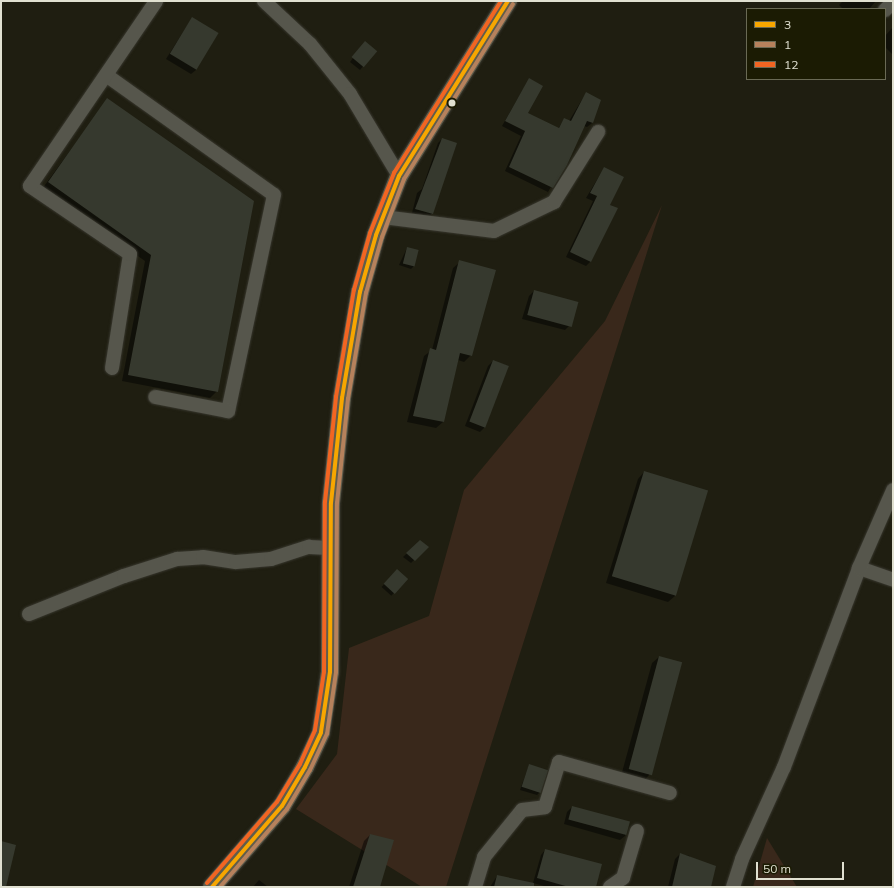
<!DOCTYPE html>
<html>
<head>
<meta charset="utf-8">
<style>
  body { margin:0 }
  #map { position:relative; width:894px; height:888px; overflow:hidden; background:#1f1e11; font-family:Mulish,sans-serif }
  div>[style] { position:absolute }
  .green>* { inset:0; background:#39281b }
  .shadow>* { inset:0; background:#0007; transform-origin:0 0 }
  .building>* { inset:0; background:#36392e; transform-origin:0 0 }
  .roads { filter:drop-shadow(0 0 1px #38372e) drop-shadow(0 0 1px #38372e) }
  .minor>* { height:14px; margin:-7px; padding:0 7px; transform-origin:7px; border-radius:7px; background:#56564c }
  .major>* { height:18px; margin:-9px; padding:0 9px; transform-origin:9px; border-radius:9px; background:#605d4c }
  .bus-1>* { height:4px; margin:-2px; padding:0 2px; transform-origin:2px; border-radius:2px; background:#f7a600 }
  .bus-2>* { height:4px; margin:-2px; padding:0 2px; transform-origin:2px; border-radius:2px; background:#b6815c }
  .bus-3>* { height:4px; margin:-2px; padding:0 2px; transform-origin:2px; border-radius:2px; background:#f26522 }
  .dots>* { width:11px; height:11px; translate:-50% -50%; box-sizing:border-box; border:2px solid #1b1b03; border-radius:50% }
  span { translate:-50% -50%; white-space:nowrap; text-align:center; line-height:1.15; -webkit-text-stroke:3px #1b1b03; paint-order:stroke }
  .frame { position:absolute; inset:0; border:2px solid #e0e0d1; pointer-events:none }
  .legend { position:absolute; left:746px; top:8px; width:140px; height:72px; box-sizing:border-box; background:#1b1b03; border:1px solid #6a6a55; margin:0; padding:5px 7px; list-style:none; font-size:12px; color:#e0e0d1 }
  .legend li { display:flex; align-items:center; gap:8px; height:20px }
  .legend b { width:20px; border:1px solid #6a6a55 }
  .scale { position:absolute; left:756px; top:862px; width:88px; height:18px; box-sizing:border-box; border:2px solid #e0e0d1; border-top:0; padding-left:5px; font-size:12px; line-height:14px; white-space:nowrap; color:#e0e0d1; -webkit-text-stroke:3px #1b1b03; paint-order:stroke }
</style>
</head>
<body>
<div id="map">
  <div class="green">
    <i style="clip-path:polygon(662px 205px,446px 887px,422px 887px,296px 809px,337px 754px,349px 648px,429px 616px,464px 490px,605px 321px)"></i>
    <i style="clip-path:polygon(767px 838px,797px 887px,753px 887px)"></i>
  </div>
  <div class="shadow">
    <i style="clip-path:polygon(843px 1px,876px 1px,869px 9px,843px 9px,839px 5px)"></i>
    <i style="clip-path:polygon(192px 18px,196px 70px,191px 74px,166px 59px)"></i>
    <i style="clip-path:polygon(893px 27px,893px 55px,885px 47px,885px 36px)"></i>
    <i style="clip-path:polygon(362px 46px,375px 51px,360px 70px,350px 62px)"></i>
    <i style="clip-path:polygon(529px 79px,527px 114px,558px 129px,564px 119px,569px 121px,586px 93px,600px 101px,592px 123px,587px 127px,584px 126px,548px 192px,505px 171px,521px 136px,502px 126px)"></i>
    <i style="clip-path:polygon(108px 99px,217px 391px,210px 398px,122px 381px,145px 261px,42px 189px)"></i>
    <i style="clip-path:polygon(442px 139px,432px 213px,428px 218px,412px 213px,417px 193px,422px 189px,438px 143px)"></i>
    <i style="clip-path:polygon(604px 168px,609px 205px,591px 261px,586px 266px,566px 257px,593px 201px,586px 198px)"></i>
    <i style="clip-path:polygon(407px 248px,414px 266px,411px 269px,399px 265px)"></i>
    <i style="clip-path:polygon(460px 262px,471px 355px,464px 362px,458px 360px,443px 422px,436px 428px,407px 422px,424px 356px,432px 350px,453px 268px)"></i>
    <i style="clip-path:polygon(534px 291px,570px 325px,565px 330px,522px 319px,529px 296px)"></i>
    <i style="clip-path:polygon(493px 361px,508px 366px,485px 427px,480px 432px,465px 426px,488px 366px)"></i>
    <i style="clip-path:polygon(644px 472px,675px 596px,668px 602px,606px 583px,638px 479px)"></i>
    <i style="clip-path:polygon(420px 541px,427px 547px,411px 563px,403px 557px)"></i>
    <i style="left:397px;top:570px;width:13px;height:23px;rotate:42deg"></i>
    <i style="clip-path:polygon(659px 657px,649px 775px,643px 782px,621px 776px,652px 663px)"></i>
    <i style="clip-path:polygon(529px 765px,540px 792px,537px 795px,520px 790px)"></i>
    <i style="clip-path:polygon(572px 807px,628px 823px,625px 836px,620px 840px,564px 824px,567px 812px)"></i>
    <i style="clip-path:polygon(370px 835px,379px 887px,349px 887px,364px 841px)"></i>
    <i style="clip-path:polygon(545px 850px,595px 887px,548px 887px,533px 883px,541px 855px)"></i>
    <i style="clip-path:polygon(680px 854px,690px 856px,689px 859px,710px 887px,668px 887px,675px 859px)"></i>
    <i style="clip-path:polygon(497px 876px,519px 887px,490px 887px)"></i>
    <i style="clip-path:polygon(259px 880px,268px 887px,253px 887px)"></i>
  </div>
  <div class="building">
    <i style="left:192px;top:17px;width:31px;height:43px;rotate:31deg"></i>
    <i style="left:365px;top:41px;width:16px;height:21px;rotate:40deg"></i>
    <i style="clip-path:polygon(529px 78px,543px 86px,528px 113px,559px 128px,564px 118px,571px 121px,586px 92px,601px 100px,593px 123px,587px 121px,567px 165px,553px 188px,509px 167px,525px 131px,505px 121px)"></i>
    <i style="clip-path:polygon(107px 98px,254px 201px,218px 392px,128px 375px,151px 255px,48px 182px)"></i>
    <i style="clip-path:polygon(442px 138px,457px 143px,433px 214px,415px 209px)"></i>
    <i style="clip-path:polygon(604px 167px,624px 177px,610px 205px,618px 208px,591px 262px,570px 252px,597px 196px,590px 193px)"></i>
    <i style="left:407px;top:247px;width:12px;height:17px;rotate:14deg"></i>
    <i style="clip-path:polygon(459px 260px,496px 270px,472px 356px,460px 353px,444px 422px,413px 416px,430px 348px,436px 350px)"></i>
    <i style="left:534px;top:290px;width:46px;height:26px;rotate:15deg"></i>
    <i style="left:493px;top:360px;width:17px;height:66px;rotate:21deg"></i>
    <i style="left:644px;top:471px;width:67px;height:110px;rotate:17deg"></i>
    <i style="clip-path:polygon(420px 540px,429px 547px,415px 561px,406px 553px)"></i>
    <i style="left:397px;top:569px;width:15px;height:20px;rotate:42deg"></i>
    <i style="left:659px;top:656px;width:24px;height:117px;rotate:15deg"></i>
    <i style="left:529px;top:764px;width:20px;height:24px;rotate:18deg"></i>
    <i style="left:572px;top:806px;width:60px;height:14px;rotate:15deg"></i>
    <i style="clip-path:polygon(370px 834px,394px 840px,380px 887px,353px 887px)"></i>
    <i style="clip-path:polygon(1px 841px,16px 845px,6px 887px,1px 887px)"></i>
    <i style="clip-path:polygon(545px 849px,602px 864px,596px 887px,569px 887px,537px 878px)"></i>
    <i style="clip-path:polygon(680px 853px,716px 866px,711px 887px,672px 887px)"></i>
    <i style="clip-path:polygon(497px 875px,534px 883px,534px 887px,494px 887px)"></i>
  </div>
  <div class="roads">
    <div class="minor">
      <i style="left:264px;top:1px;width:63px;rotate:43.1deg"></i>
      <i style="left:310px;top:44px;width:64px;rotate:51.3deg"></i>
      <i style="left:350px;top:94px;width:96px;rotate:59.1deg"></i>
      <i style="left:399px;top:176px;width:9px;rotate:111deg"></i>
      <i style="left:885px;top:10px;width:11px;rotate:-45deg"></i>
      <i style="left:106px;top:75px;width:206px;rotate:35.5deg"></i>
      <i style="left:274px;top:195px;width:221px;rotate:102deg"></i>
      <i style="left:228px;top:411px;width:74px;rotate:-169.1deg"></i>
      <i style="left:383px;top:217px;width:112px;rotate:7.2deg"></i>
      <i style="left:494px;top:231px;width:67px;rotate:-25.8deg"></i>
      <i style="left:554px;top:202px;width:83px;rotate:-57.8deg"></i>
      <i style="left:112px;top:368px;width:115px;rotate:-81deg"></i>
      <i style="left:130px;top:254px;width:121px;rotate:-145.8deg"></i>
      <i style="left:30px;top:186px;width:224px;rotate:-55.7deg"></i>
      <i style="left:859px;top:568px;width:36px;rotate:19deg"></i>
      <i style="left:29px;top:614px;width:102px;rotate:-21.8deg"></i>
      <i style="left:124px;top:576px;width:56px;rotate:-17.8deg"></i>
      <i style="left:177px;top:559px;width:26px;rotate:-4deg"></i>
      <i style="left:203px;top:557px;width:33px;rotate:9deg"></i>
      <i style="left:236px;top:562px;width:35px;rotate:-5deg"></i>
      <i style="left:271px;top:559px;width:40px;rotate:-18deg"></i>
      <i style="left:309px;top:547px;width:20px;rotate:3deg"></i>
      <i style="left:475px;top:887px;width:31px;rotate:-73deg"></i>
      <i style="left:484px;top:857px;width:60px;rotate:-51deg"></i>
      <i style="left:522px;top:810px;width:23px;rotate:-7deg"></i>
      <i style="left:545px;top:807px;width:47px;rotate:-72.7deg"></i>
      <i style="left:559px;top:762px;width:115px;rotate:15.6deg"></i>
      <i style="left:610px;top:887px;width:16px;rotate:-35deg"></i>
      <i style="left:623px;top:878px;width:49px;rotate:-73.4deg"></i>
      <i style="left:733px;top:887px;width:29px;rotate:-72deg"></i>
      <i style="left:742px;top:859px;width:101px;rotate:-65.5deg"></i>
      <i style="left:784px;top:767px;width:213px;rotate:-69.3deg"></i>
      <i style="left:859px;top:568px;width:85px;rotate:-66.4deg"></i>
    </div>
    <div class="major">
      <i style="left:212px;top:887px;width:107px;rotate:-49.2deg"></i>
      <i style="left:282px;top:806px;width:45px;rotate:-59.5deg"></i>
      <i style="left:305px;top:767px;width:38px;rotate:-65deg"></i>
      <i style="left:321px;top:732px;width:61px;rotate:-81.5deg"></i>
      <i style="left:330px;top:672px;width:169px;rotate:-89.7deg"></i>
      <i style="left:331px;top:503px;width:106px;rotate:-84deg"></i>
      <i style="left:342px;top:398px;width:108px;rotate:-80.4deg"></i>
      <i style="left:360px;top:292px;width:59px;rotate:-74.3deg"></i>
      <i style="left:376px;top:235px;width:63px;rotate:-68.7deg"></i>
      <i style="left:399px;top:176px;width:206px;rotate:-58.1deg"></i>
    </div>
  </div>
  <div class="bus-1">
    <i style="left:212px;top:887px;width:107px;rotate:-49.2deg"></i>
    <i style="left:282px;top:806px;width:45px;rotate:-59.5deg"></i>
    <i style="left:305px;top:767px;width:38px;rotate:-65deg"></i>
    <i style="left:321px;top:732px;width:61px;rotate:-81.5deg"></i>
    <i style="left:330px;top:672px;width:169px;rotate:-89.7deg"></i>
    <i style="left:331px;top:503px;width:106px;rotate:-84deg"></i>
    <i style="left:342px;top:398px;width:108px;rotate:-80.4deg"></i>
    <i style="left:360px;top:292px;width:59px;rotate:-74.3deg"></i>
    <i style="left:376px;top:235px;width:63px;rotate:-68.7deg"></i>
    <i style="left:399px;top:176px;width:206px;rotate:-58.1deg"></i>
  </div>
  <div class="bus-2">
    <i style="left:220px;top:887px;width:103px;rotate:-49.3deg"></i>
    <i style="left:287px;top:809px;width:45px;rotate:-59.5deg"></i>
    <i style="left:310px;top:770px;width:40px;rotate:-65deg"></i>
    <i style="left:327px;top:734px;width:63px;rotate:-81.7deg"></i>
    <i style="left:336px;top:672px;width:169px;rotate:-89.7deg"></i>
    <i style="left:337px;top:503px;width:105px;rotate:-84deg"></i>
    <i style="left:348px;top:399px;width:108px;rotate:-80.4deg"></i>
    <i style="left:366px;top:293px;width:58px;rotate:-74.1deg"></i>
    <i style="left:382px;top:237px;width:62px;rotate:-69.2deg"></i>
    <i style="left:404px;top:179px;width:206px;rotate:-58.1deg"></i>
  </div>
  <div class="bus-3">
    <i style="left:207px;top:883px;width:107px;rotate:-49.2deg"></i>
    <i style="left:277px;top:802px;width:44px;rotate:-58.8deg"></i>
    <i style="left:300px;top:764px;width:37px;rotate:-66deg"></i>
    <i style="left:315px;top:730px;width:59px;rotate:-81.2deg"></i>
    <i style="left:324px;top:672px;width:170px;rotate:-89.7deg"></i>
    <i style="left:325px;top:502px;width:106px;rotate:-84deg"></i>
    <i style="left:336px;top:397px;width:109px;rotate:-80.5deg"></i>
    <i style="left:354px;top:290px;width:59px;rotate:-74.3deg"></i>
    <i style="left:370px;top:233px;width:65px;rotate:-68.2deg"></i>
    <i style="left:394px;top:173px;width:203px;rotate:-58.1deg"></i>
  </div>
  <div class="dots">
    <i style="left:452px;top:103px;background:#e0e0d1"></i>
  </div>
  <div class="frame"></div>
  <ul class="legend">
  <li><b style="height:5px;background:#f7a600"></b>3</li>
  <li><b style="height:5px;background:#b6815c"></b>1</li>
  <li><b style="height:5px;background:#f26522"></b>12</li>
  </ul>
  <div class="scale">50 m</div>
</div>
</body>
</html>
